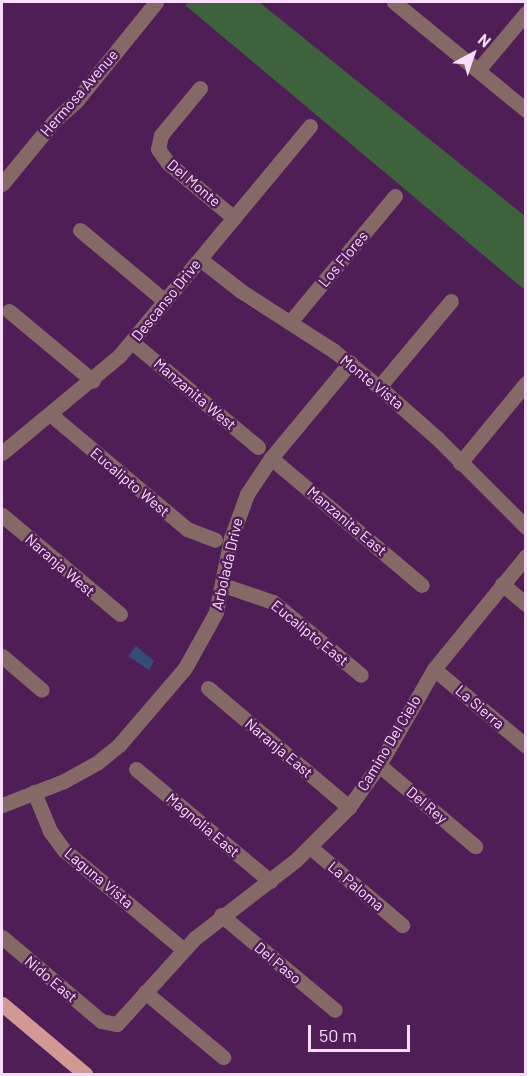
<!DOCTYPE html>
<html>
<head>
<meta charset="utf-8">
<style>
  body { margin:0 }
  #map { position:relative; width:527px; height:1076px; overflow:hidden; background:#501e56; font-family:Barlow,sans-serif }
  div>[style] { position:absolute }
  .green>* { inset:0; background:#3d623c }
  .water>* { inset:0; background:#354c7a }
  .minor>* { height:15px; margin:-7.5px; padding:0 7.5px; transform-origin:7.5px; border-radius:7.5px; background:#856966 }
  .major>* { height:15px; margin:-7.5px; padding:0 7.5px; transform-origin:7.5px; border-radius:7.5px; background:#d29894 }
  span { translate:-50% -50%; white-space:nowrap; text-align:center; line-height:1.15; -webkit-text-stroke:5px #501e56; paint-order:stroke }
  .street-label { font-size:15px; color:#fadcfd }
  .frame { position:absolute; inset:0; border:3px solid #fadcfd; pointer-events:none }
  .north { position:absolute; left:443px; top:24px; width:60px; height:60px; -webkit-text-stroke:4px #501e56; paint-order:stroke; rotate:40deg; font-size:16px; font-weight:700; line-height:24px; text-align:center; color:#fadcfd }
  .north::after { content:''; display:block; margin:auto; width:21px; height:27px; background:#fadcfd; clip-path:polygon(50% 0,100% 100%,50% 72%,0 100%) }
  .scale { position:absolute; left:308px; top:1025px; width:102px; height:27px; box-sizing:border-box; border:3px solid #fadcfd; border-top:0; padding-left:8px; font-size:18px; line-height:21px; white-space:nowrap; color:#fadcfd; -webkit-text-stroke:4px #501e56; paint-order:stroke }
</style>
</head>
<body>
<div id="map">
  <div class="green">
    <i style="clip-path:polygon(188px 2px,259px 2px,525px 216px,525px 290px,185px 5px)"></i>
  </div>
  <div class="water">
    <i style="clip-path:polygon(136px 646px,154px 661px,149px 670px,128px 656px)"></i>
  </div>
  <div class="minor">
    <i style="left:394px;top:2px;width:171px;rotate:39.3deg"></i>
    <i style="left:478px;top:70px;width:75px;rotate:-49.9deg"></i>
    <i style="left:200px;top:88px;width:61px;rotate:129.7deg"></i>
    <i style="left:161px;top:135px;width:14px;rotate:102deg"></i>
    <i style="left:158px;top:149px;width:17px;rotate:54deg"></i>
    <i style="left:168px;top:163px;width:86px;rotate:39.8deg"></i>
    <i style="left:2px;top:184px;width:82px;rotate:-50.5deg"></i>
    <i style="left:54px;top:121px;width:31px;rotate:-42deg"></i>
    <i style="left:77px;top:100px;width:126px;rotate:-51.1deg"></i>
    <i style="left:80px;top:230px;width:111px;rotate:39.9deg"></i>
    <i style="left:200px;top:259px;width:52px;rotate:38deg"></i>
    <i style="left:241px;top:291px;width:111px;rotate:32.8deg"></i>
    <i style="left:334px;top:351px;width:58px;rotate:38.7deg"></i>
    <i style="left:379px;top:387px;width:77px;rotate:41.3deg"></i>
    <i style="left:437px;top:438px;width:126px;rotate:45deg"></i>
    <i style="left:9px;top:311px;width:109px;rotate:39.8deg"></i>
    <i style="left:290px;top:322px;width:164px;rotate:-50.2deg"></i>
    <i style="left:132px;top:342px;width:164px;rotate:39.8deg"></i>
    <i style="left:379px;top:387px;width:112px;rotate:-50.1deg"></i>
    <i style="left:50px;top:414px;width:179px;rotate:40deg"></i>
    <i style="left:187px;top:529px;width:30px;rotate:21deg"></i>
    <i style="left:2px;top:453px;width:152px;rotate:-39.7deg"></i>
    <i style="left:119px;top:356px;width:299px;rotate:-50.3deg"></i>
    <i style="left:271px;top:458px;width:197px;rotate:40.1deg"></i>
    <i style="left:460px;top:463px;width:104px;rotate:-50.5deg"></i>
    <i style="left:2px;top:515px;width:154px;rotate:40deg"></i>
    <i style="left:502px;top:584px;width:31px;rotate:40deg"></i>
    <i style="left:223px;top:585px;width:53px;rotate:18.8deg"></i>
    <i style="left:273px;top:602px;width:114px;rotate:39.7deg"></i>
    <i style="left:2px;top:656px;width:52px;rotate:40.4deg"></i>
    <i style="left:434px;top:669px;width:120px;rotate:39.9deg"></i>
    <i style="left:208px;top:688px;width:185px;rotate:40.2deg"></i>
    <i style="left:379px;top:765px;width:126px;rotate:40.2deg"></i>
    <i style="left:136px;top:769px;width:175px;rotate:39.9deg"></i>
    <i style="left:34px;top:792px;width:42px;rotate:67.7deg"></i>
    <i style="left:50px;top:831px;width:24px;rotate:54deg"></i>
    <i style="left:64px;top:850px;width:155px;rotate:39.8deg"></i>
    <i style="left:2px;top:805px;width:66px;rotate:-21.2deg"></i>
    <i style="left:64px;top:781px;width:39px;rotate:-29deg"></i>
    <i style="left:98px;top:762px;width:27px;rotate:-39deg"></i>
    <i style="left:119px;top:745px;width:101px;rotate:-49.4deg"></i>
    <i style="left:185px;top:668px;width:64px;rotate:-61deg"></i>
    <i style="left:216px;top:612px;width:76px;rotate:-78.5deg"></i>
    <i style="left:231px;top:538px;width:47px;rotate:-70deg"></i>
    <i style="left:247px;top:494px;width:43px;rotate:-56.3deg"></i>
    <i style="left:271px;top:458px;width:124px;rotate:-50.3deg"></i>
    <i style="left:310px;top:847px;width:121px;rotate:40.3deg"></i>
    <i style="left:221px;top:915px;width:148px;rotate:39.8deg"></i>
    <i style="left:2px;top:937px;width:130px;rotate:40.3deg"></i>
    <i style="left:101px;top:1021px;width:16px;rotate:11deg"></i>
    <i style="left:117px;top:1024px;width:116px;rotate:-47.8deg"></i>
    <i style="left:195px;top:938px;width:128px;rotate:-37.7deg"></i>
    <i style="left:296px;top:860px;width:75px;rotate:-45deg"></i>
    <i style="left:349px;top:807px;width:52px;rotate:-54.5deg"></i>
    <i style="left:379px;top:765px;width:111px;rotate:-60.2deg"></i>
    <i style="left:434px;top:669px;width:146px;rotate:-50.8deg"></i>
    <i style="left:145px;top:992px;width:102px;rotate:39.8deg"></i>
  </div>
  <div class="major">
    <i style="left:2px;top:1004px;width:109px;rotate:40.1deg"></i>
  </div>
  <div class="street-label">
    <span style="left:79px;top:93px;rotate:-49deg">Hermosa Avenue</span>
    <span style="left:194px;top:183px;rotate:40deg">Del Monte</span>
    <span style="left:343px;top:259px;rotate:-50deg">Los Flores</span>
    <span style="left:166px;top:300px;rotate:-51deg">Descanso Drive</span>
    <span style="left:372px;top:382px;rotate:39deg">Monte Vista</span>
    <span style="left:195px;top:394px;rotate:40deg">Manzanita West</span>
    <span style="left:130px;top:482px;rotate:40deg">Eucalipto West</span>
    <span style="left:347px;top:521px;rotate:40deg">Manzanita East</span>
    <span style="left:227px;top:564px;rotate:-77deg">Arbolada Drive</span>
    <span style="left:60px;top:565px;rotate:41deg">Naranja West</span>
    <span style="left:310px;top:633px;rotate:39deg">Eucalipto East</span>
    <span style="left:480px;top:707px;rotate:40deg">La Sierra</span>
    <span style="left:389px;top:743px;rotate:-59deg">Camino Del Cielo</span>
    <span style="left:279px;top:748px;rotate:40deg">Naranja East</span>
    <span style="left:427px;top:805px;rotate:40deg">Del Rey</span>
    <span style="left:203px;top:825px;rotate:40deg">Magnolia East</span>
    <span style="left:99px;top:878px;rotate:40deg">Laguna Vista</span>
    <span style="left:356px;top:886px;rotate:40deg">La Paloma</span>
    <span style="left:278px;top:963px;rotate:40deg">Del Paso</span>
    <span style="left:51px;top:979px;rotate:40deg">Nido East</span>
  </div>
  <div class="frame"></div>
  <div class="north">N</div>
  <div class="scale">50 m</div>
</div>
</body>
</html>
